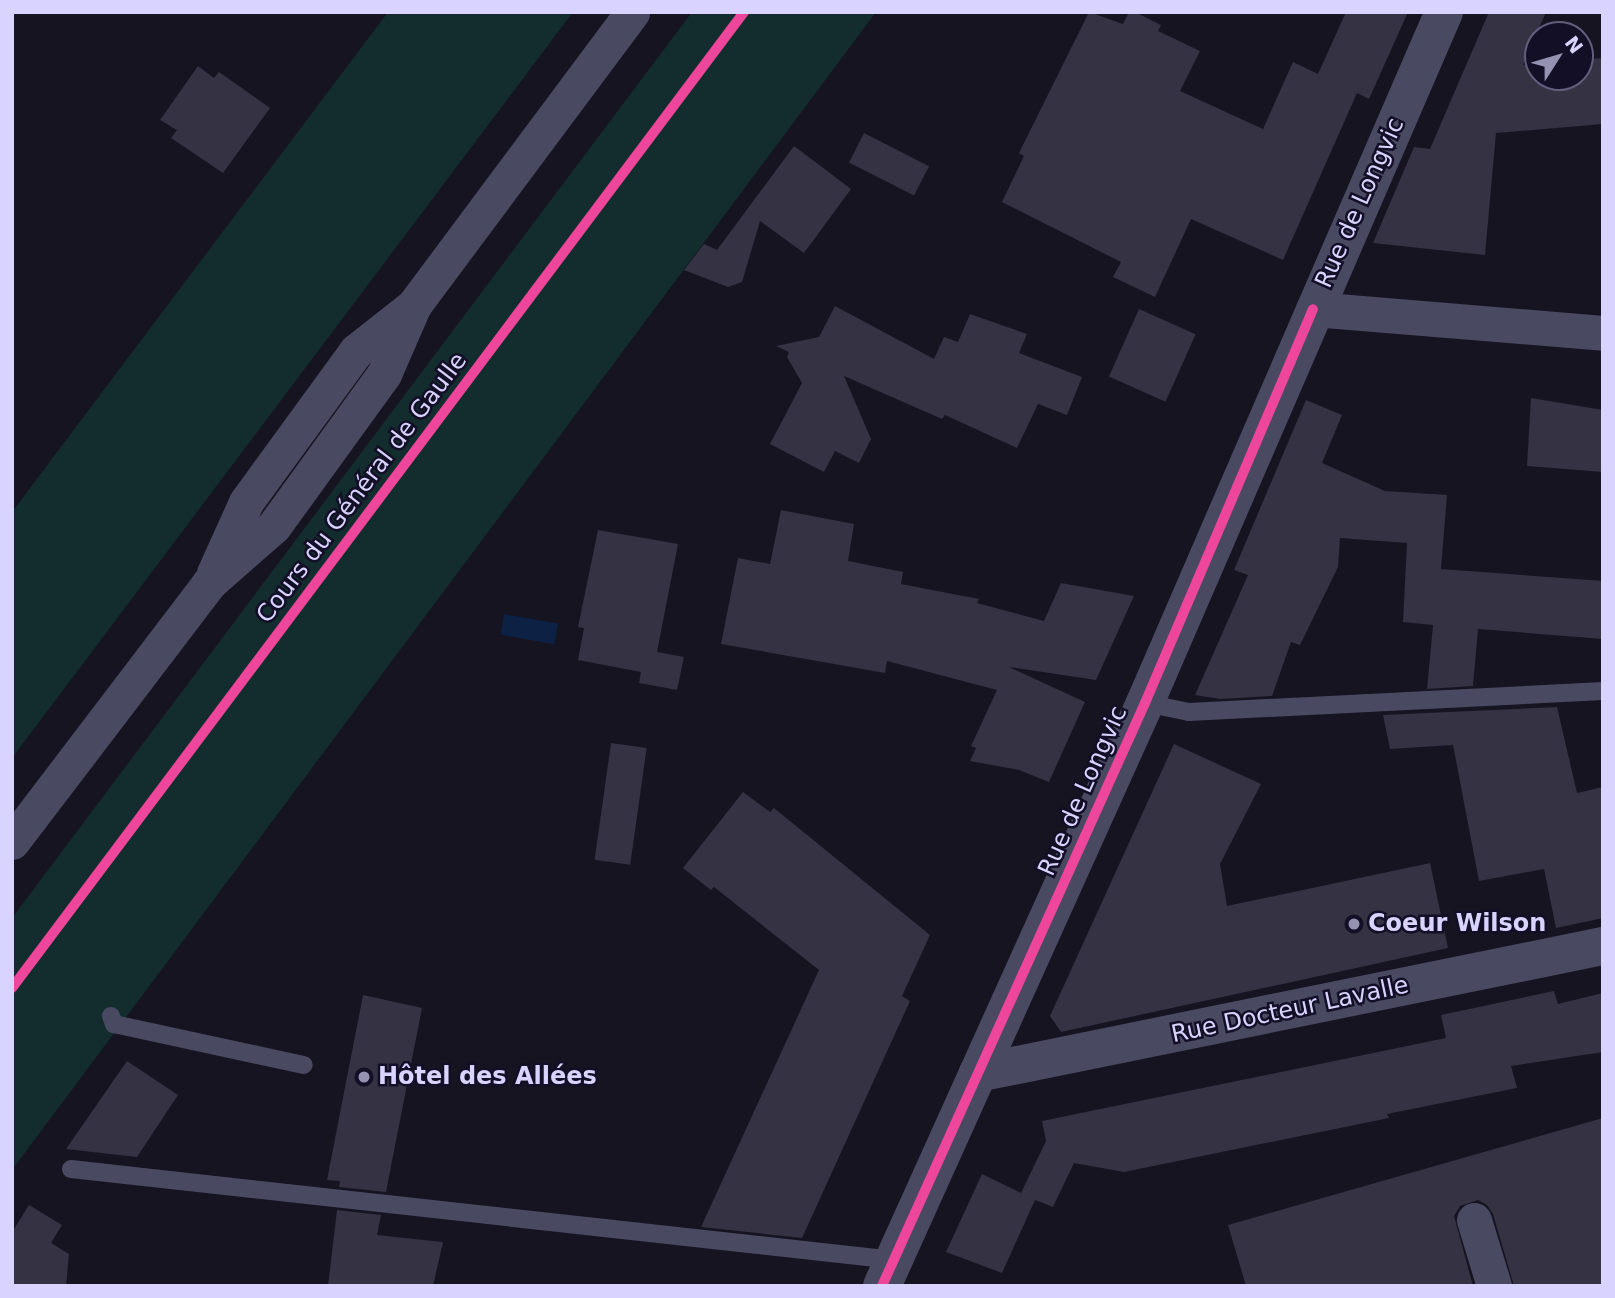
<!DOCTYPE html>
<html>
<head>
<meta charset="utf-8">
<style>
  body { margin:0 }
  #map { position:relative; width:1615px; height:1298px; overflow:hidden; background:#161421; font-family:"DejaVu Sans",sans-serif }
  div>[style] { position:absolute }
  .green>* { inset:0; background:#132c2d }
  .water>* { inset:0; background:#0d2144; transform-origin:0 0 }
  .building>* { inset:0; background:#343243; transform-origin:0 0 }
  .service>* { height:18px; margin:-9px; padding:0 9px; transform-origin:9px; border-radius:9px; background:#4a4962 }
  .minor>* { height:35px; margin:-17.5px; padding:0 17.5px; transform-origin:17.5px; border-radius:17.5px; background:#4a4962 }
  .tertiary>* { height:38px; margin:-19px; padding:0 19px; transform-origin:19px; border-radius:19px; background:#4a4962 }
  .cycleway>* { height:10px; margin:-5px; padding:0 5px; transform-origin:5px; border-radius:5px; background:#ed469a }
  .dots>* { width:19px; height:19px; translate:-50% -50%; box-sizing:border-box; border:4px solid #130f26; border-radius:50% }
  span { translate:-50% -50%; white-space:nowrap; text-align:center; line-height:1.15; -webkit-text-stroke:5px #130f26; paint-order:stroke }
  .street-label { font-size:24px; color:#d9d4ff }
  .poi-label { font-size:24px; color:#d9d4ff; font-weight:700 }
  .left { translate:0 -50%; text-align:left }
  .frame { position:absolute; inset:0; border:14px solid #d9d4ff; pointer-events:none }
  .north { position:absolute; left:1524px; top:21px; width:70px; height:70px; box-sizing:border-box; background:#130f26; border:2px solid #625e7d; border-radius:50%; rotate:53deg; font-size:19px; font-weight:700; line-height:28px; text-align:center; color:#d9d4ff }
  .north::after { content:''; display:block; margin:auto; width:24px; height:32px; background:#9591b1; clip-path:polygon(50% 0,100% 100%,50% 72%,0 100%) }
</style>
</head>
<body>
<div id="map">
  <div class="green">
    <i style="clip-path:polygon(388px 12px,573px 12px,12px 758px,12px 512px)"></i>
    <i style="clip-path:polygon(692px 12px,876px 12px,12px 1170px,12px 918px)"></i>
  </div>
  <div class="water">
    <i style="left:504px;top:614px;width:55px;height:21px;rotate:10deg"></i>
  </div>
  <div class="building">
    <i style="clip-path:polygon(1089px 12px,1123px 24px,1129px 12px,1135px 12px,1161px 25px,1158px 31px,1200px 51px,1180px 91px,1263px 129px,1293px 62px,1318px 74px,1346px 12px,1408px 12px,1369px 99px,1357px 93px,1283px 260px,1191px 219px,1155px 297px,1113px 277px,1121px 262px,1002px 202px,1024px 156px,1019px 153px)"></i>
    <i style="clip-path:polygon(1489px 12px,1546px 12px,1523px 65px,1538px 64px,1538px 77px,1580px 77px,1580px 60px,1603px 58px,1603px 124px,1496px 133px,1485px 255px,1373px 243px,1414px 147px,1430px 149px)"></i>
    <i style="clip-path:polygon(198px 66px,214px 78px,219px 72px,270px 108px,223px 173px,171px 138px,177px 130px,160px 120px)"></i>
    <i style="left:864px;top:133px;width:73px;height:33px;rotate:27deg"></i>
    <i style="clip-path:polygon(794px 146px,851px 189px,804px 253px,760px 221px,742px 282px,728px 287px,684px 270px,704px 244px,717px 250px)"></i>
    <i style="clip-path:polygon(835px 306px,934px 359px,944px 337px,958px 342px,970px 314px,1027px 334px,1019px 353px,1082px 377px,1067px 415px,1038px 404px,1017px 448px,945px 415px,942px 419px,844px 376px,871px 439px,859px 463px,835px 451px,824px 472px,770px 444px,802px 383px,787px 357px,789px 352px,776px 346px,819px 337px)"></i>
    <i style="left:1139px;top:309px;width:62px;height:74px;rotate:24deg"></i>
    <i style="clip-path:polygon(1531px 398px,1603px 410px,1603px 472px,1527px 466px)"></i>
    <i style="clip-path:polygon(1306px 400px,1342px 415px,1322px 463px,1385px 491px,1447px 495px,1441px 569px,1603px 581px,1603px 639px,1478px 629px,1473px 686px,1427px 689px,1433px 625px,1403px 622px,1407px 543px,1340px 538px,1338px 567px,1300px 645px,1291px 642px,1272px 696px,1220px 699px,1195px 695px,1248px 575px,1234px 570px)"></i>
    <i style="clip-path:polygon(781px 510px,854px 524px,848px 561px,903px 572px,901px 584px,979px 599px,977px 603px,1044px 621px,1061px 583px,1134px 596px,1096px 680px,1009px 667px,1085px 702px,1049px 782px,1019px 770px,970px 761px,976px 748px,971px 746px,997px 690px,887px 661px,885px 673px,721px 644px,738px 558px,770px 564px)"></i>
    <i style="clip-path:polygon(598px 530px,678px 544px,657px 652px,684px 657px,677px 690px,639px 683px,641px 672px,578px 660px,584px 628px,578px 627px)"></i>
    <i style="clip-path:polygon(1557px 707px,1577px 793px,1603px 787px,1603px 918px,1556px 928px,1544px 869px,1479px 881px,1453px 745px,1390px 749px,1383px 715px)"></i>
    <i style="left:611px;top:743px;width:36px;height:118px;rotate:8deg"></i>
    <i style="clip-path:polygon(1174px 744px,1261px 784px,1220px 864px,1227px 906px,1430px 863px,1448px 948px,1061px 1032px,1050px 1016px)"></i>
    <i style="clip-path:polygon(743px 792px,770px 812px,774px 808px,930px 935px,902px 996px,910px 1001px,802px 1238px,701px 1227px,819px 970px,714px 887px,711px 890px,683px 868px)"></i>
    <i style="clip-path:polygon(1554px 991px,1558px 1004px,1603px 993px,1603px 1052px,1511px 1066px,1517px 1088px,1387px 1114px,1389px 1118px,1124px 1172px,1074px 1163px,1053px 1207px,1035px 1200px,1002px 1273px,946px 1252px,982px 1174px,1021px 1193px,1046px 1141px,1042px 1121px,1446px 1038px,1441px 1015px)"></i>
    <i style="clip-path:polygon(363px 995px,422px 1008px,386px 1192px,339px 1187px,340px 1181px,327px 1180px)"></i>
    <i style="clip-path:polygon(127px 1061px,178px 1095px,137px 1157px,66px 1149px)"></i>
    <i style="clip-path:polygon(1603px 1118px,1603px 1286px,1514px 1286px,1493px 1214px,1487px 1205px,1478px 1200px,1460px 1206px,1454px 1216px,1473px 1286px,1246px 1286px,1228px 1225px)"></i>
    <i style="clip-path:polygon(29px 1205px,62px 1225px,51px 1243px,69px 1254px,66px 1286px,12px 1286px,12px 1232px)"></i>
    <i style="clip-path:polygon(337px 1210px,381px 1215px,377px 1235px,443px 1242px,433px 1286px,328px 1286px)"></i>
  </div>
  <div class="service">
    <i style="left:1145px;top:703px;width:45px;rotate:11.6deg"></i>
    <i style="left:1189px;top:712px;width:415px;rotate:-2.9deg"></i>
    <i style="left:111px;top:1016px;width:9px;rotate:69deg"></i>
    <i style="left:114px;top:1024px;width:194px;rotate:12.2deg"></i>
    <i style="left:71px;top:1169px;width:828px;rotate:6.31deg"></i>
  </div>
  <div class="minor">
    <i style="left:1313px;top:309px;width:291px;rotate:4.7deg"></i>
    <i style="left:214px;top:573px;width:78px;rotate:-65.7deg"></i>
    <i style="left:246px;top:502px;width:187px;rotate:-53.9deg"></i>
    <i style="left:356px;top:351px;width:71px;rotate:-38.2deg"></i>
    <i style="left:12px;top:842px;width:325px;rotate:-52.7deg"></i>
    <i style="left:209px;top:583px;width:86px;rotate:-41.2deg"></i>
    <i style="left:274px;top:526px;width:188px;rotate:-54.1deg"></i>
    <i style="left:384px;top:374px;width:75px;rotate:-66.5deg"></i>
    <i style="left:414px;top:305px;width:365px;rotate:-53.3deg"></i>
    <i style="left:1474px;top:1220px;width:69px;rotate:73.1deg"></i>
  </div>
  <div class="tertiary">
    <i style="left:978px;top:1073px;width:638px;rotate:-11.49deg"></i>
    <i style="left:882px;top:1286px;width:640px;rotate:-65.72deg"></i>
    <i style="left:1145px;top:703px;width:753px;rotate:-66.6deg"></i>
  </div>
  <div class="cycleway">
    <i style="left:12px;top:988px;width:1220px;rotate:-53.13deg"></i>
    <i style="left:882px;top:1286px;width:640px;rotate:-65.72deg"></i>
    <i style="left:1145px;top:703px;width:428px;rotate:-66.9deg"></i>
  </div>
  <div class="dots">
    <i style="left:1354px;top:924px;background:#9591b1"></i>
    <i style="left:364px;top:1077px;background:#9591b1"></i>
  </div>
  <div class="street-label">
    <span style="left:1360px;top:203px;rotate:-66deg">Rue de Longvic</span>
    <span style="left:362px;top:488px;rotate:-53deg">Cours du Général de Gaulle</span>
    <span style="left:1083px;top:791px;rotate:-66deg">Rue de Longvic</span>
    <span style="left:1290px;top:1010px;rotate:-12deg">Rue Docteur Lavalle</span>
  </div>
  <div class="poi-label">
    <span class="left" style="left:1368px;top:924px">Coeur Wilson</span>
    <span class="left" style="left:378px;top:1077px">Hôtel des Allées</span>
  </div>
  <div class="frame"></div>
  <div class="north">N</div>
</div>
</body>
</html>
